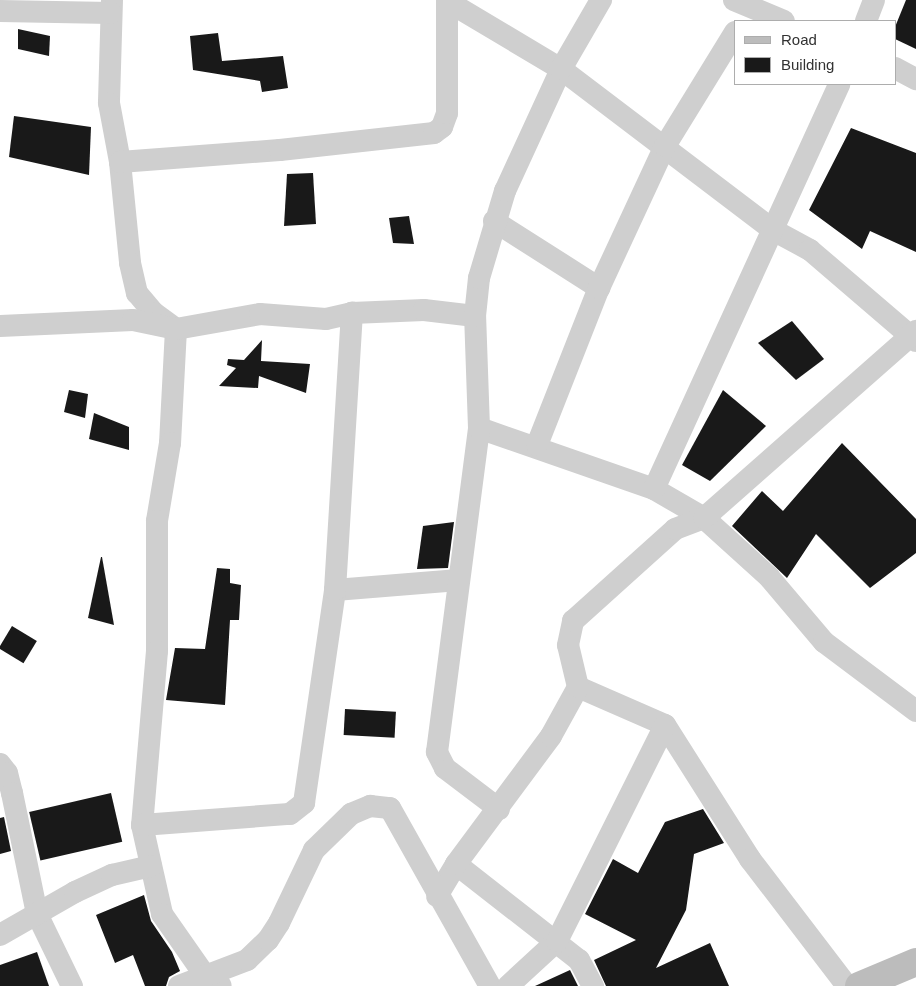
<!DOCTYPE html>
<html>
<head>
<meta charset="utf-8">
<style>
  body { margin:0 }
  #map { position:relative; width:916px; height:986px; overflow:hidden; background:#fff; font-family:Helvetica,sans-serif }
  div>[style] { position:absolute }
  .building>* { inset:0; background:#191919; transform-origin:0 0 }
  .street>* { height:22px; margin:-11px; padding:0 11px; transform-origin:11px; border-radius:11px; background:#cfcfcf }
  .secondary>* { height:28px; margin:-14px; padding:0 14px; transform-origin:14px; border-radius:14px; background:#bcbcbc }
  span { translate:-50% -50%; white-space:nowrap; text-align:center; line-height:1.15; -webkit-text-stroke:5px #fff; paint-order:stroke }
  .legend { position:absolute; left:734px; top:20px; width:162px; height:65px; box-sizing:border-box; background:#fff; border:1px solid #adadad; margin:0; padding:6px 9px; list-style:none; font-size:15px; color:#323232 }
  .legend li { display:flex; align-items:center; gap:10px; height:25px }
  .legend b { width:25px; border:1px solid #adadad }
</style>
</head>
<body>
<div id="map">
  <div class="building">
    <i style="clip-path:polygon(906px 0,916px 0,916px 49px,895px 39px,895px 27px)"></i>
    <i style="clip-path:polygon(18px 29px,50px 36px,49px 56px,18px 49px)"></i>
    <i style="clip-path:polygon(218px 33px,222px 61px,283px 56px,288px 88px,262px 92px,260px 81px,193px 70px,190px 36px)"></i>
    <i style="clip-path:polygon(14px 116px,91px 127px,89px 175px,9px 157px)"></i>
    <i style="clip-path:polygon(851px 128px,916px 153px,916px 252px,870px 231px,862px 249px,809px 210px)"></i>
    <i style="clip-path:polygon(313px 173px,316px 224px,284px 226px,287px 174px)"></i>
    <i style="clip-path:polygon(409px 216px,414px 244px,393px 243px,389px 218px)"></i>
    <i style="clip-path:polygon(792px 321px,824px 359px,796px 380px,758px 343px)"></i>
    <i style="clip-path:polygon(262px 340px,261px 361px,310px 364px,306px 393px,259px 376px,258px 388px,219px 386px,236px 368px,227px 365px,228px 359px,244px 360px)"></i>
    <i style="clip-path:polygon(69px 390px,88px 394px,85px 418px,64px 412px)"></i>
    <i style="clip-path:polygon(723px 390px,766px 426px,710px 481px,682px 465px)"></i>
    <i style="clip-path:polygon(94px 413px,129px 427px,129px 450px,89px 439px)"></i>
    <i style="clip-path:polygon(842px 443px,916px 519px,916px 553px,870px 588px,816px 534px,787px 578px,732px 526px,762px 491px,783px 511px)"></i>
    <i style="clip-path:polygon(454px 522px,448px 568px,417px 569px,423px 526px)"></i>
    <i style="clip-path:polygon(101px 557px,102px 557px,114px 625px,88px 618px)"></i>
    <i style="clip-path:polygon(217px 568px,230px 569px,230px 583px,241px 585px,239px 620px,230px 620px,225px 705px,166px 700px,175px 648px,205px 649px)"></i>
    <i style="left:12px;top:626px;width:29px;height:26px;rotate:31deg"></i>
    <i style="left:345px;top:709px;width:51px;height:26px;rotate:3deg"></i>
    <i style="left:111px;top:793px;width:50px;height:84px;rotate:77deg"></i>
    <i style="clip-path:polygon(703px 809px,724px 843px,694px 854px,686px 910px,656px 968px,710px 943px,729px 986px,606px 986px,594px 960px,636px 940px,585px 914px,613px 859px,638px 873px,665px 822px)"></i>
    <i style="clip-path:polygon(4px 817px,11px 851px,0 854px,0 818px)"></i>
    <i style="clip-path:polygon(144px 895px,151px 921px,172px 952px,180px 971px,169px 977px,166px 986px,145px 986px,133px 955px,115px 963px,96px 915px)"></i>
    <i style="clip-path:polygon(37px 952px,49px 986px,0 986px,0 965px)"></i>
    <i style="clip-path:polygon(570px 970px,578px 986px,535px 986px)"></i>
  </div>
  <div class="street">
    <i style="left:112px;top:0;width:103px;rotate:91.7deg"></i>
    <i style="left:109px;top:103px;width:60px;rotate:79.4deg"></i>
    <i style="left:120px;top:162px;width:101px;rotate:84.3deg"></i>
    <i style="left:130px;top:263px;width:31px;rotate:77deg"></i>
    <i style="left:137px;top:293px;width:26px;rotate:50deg"></i>
    <i style="left:154px;top:313px;width:27px;rotate:36deg"></i>
    <i style="left:176px;top:329px;width:114px;rotate:93deg"></i>
    <i style="left:170px;top:443px;width:79px;rotate:99.5deg"></i>
    <i style="left:157px;top:521px;width:130px;rotate:90deg"></i>
    <i style="left:157px;top:651px;width:175px;rotate:94.9deg"></i>
    <i style="left:142px;top:825px;width:91px;rotate:77.3deg"></i>
    <i style="left:162px;top:914px;width:77px;rotate:55.1deg"></i>
    <i style="left:206px;top:977px;width:17px;rotate:31deg"></i>
    <i style="left:734px;top:0;width:54px;rotate:22.8deg"></i>
    <i style="left:447px;top:1px;width:133px;rotate:30.8deg"></i>
    <i style="left:561px;top:69px;width:266px;rotate:37.2deg"></i>
    <i style="left:773px;top:230px;width:42px;rotate:28.4deg"></i>
    <i style="left:810px;top:250px;width:140px;rotate:40.6deg"></i>
    <i style="left:0;top:11px;width:111px;rotate:1deg"></i>
    <i style="left:866px;top:21px;width:22px;rotate:-69deg"></i>
    <i style="left:895px;top:68px;width:24px;rotate:28deg"></i>
    <i style="left:120px;top:162px;width:160px;rotate:-4.3deg"></i>
    <i style="left:280px;top:150px;width:155px;rotate:-6.3deg"></i>
    <i style="left:434px;top:133px;width:10px;rotate:-37deg"></i>
    <i style="left:442px;top:127px;width:15px;rotate:-70deg"></i>
    <i style="left:447px;top:113px;width:113px;rotate:-90deg"></i>
    <i style="left:494px;top:221px;width:125px;rotate:32.5deg"></i>
    <i style="left:0;top:326px;width:133px;rotate:-2.6deg"></i>
    <i style="left:133px;top:320px;width:44px;rotate:11.8deg"></i>
    <i style="left:176px;top:329px;width:85px;rotate:-10.1deg"></i>
    <i style="left:260px;top:314px;width:66px;rotate:4.3deg"></i>
    <i style="left:326px;top:319px;width:27px;rotate:-13deg"></i>
    <i style="left:352px;top:313px;width:72px;rotate:-2.4deg"></i>
    <i style="left:424px;top:310px;width:51px;rotate:6.7deg"></i>
    <i style="left:479px;top:428px;width:185px;rotate:19.2deg"></i>
    <i style="left:654px;top:489px;width:58px;rotate:30.1deg"></i>
    <i style="left:704px;top:518px;width:88px;rotate:42.2deg"></i>
    <i style="left:769px;top:577px;width:85px;rotate:49.8deg"></i>
    <i style="left:824px;top:642px;width:115px;rotate:36.9deg"></i>
    <i style="left:537px;top:445px;width:169px;rotate:-68.5deg"></i>
    <i style="left:599px;top:288px;width:157px;rotate:-65.1deg"></i>
    <i style="left:665px;top:146px;width:134px;rotate:-58.4deg"></i>
    <i style="left:654px;top:489px;width:445px;rotate:-65.4deg"></i>
    <i style="left:335px;top:590px;width:124px;rotate:-4.6deg"></i>
    <i style="left:578px;top:687px;width:95px;rotate:23.6deg"></i>
    <i style="left:665px;top:725px;width:159px;rotate:57.6deg"></i>
    <i style="left:750px;top:859px;width:160px;rotate:52.6deg"></i>
    <i style="left:0;top:764px;width:11px;rotate:52deg"></i>
    <i style="left:7px;top:773px;width:21px;rotate:76deg"></i>
    <i style="left:12px;top:793px;width:124px;rotate:78.3deg"></i>
    <i style="left:37px;top:914px;width:80px;rotate:64.1deg"></i>
    <i style="left:499px;top:809px;width:68px;rotate:-142.8deg"></i>
    <i style="left:445px;top:768px;width:18px;rotate:-117deg"></i>
    <i style="left:437px;top:752px;width:327px;rotate:-82.6deg"></i>
    <i style="left:479px;top:428px;width:112px;rotate:-92deg"></i>
    <i style="left:475px;top:316px;width:38px;rotate:-84deg"></i>
    <i style="left:479px;top:278px;width:91px;rotate:-73.4deg"></i>
    <i style="left:505px;top:191px;width:134px;rotate:-65.3deg"></i>
    <i style="left:561px;top:69px;width:80px;rotate:-59.9deg"></i>
    <i style="left:142px;top:825px;width:148px;rotate:-4.3deg"></i>
    <i style="left:290px;top:814px;width:18px;rotate:-38deg"></i>
    <i style="left:304px;top:803px;width:215px;rotate:-81.7deg"></i>
    <i style="left:335px;top:590px;width:278px;rotate:-86.5deg"></i>
    <i style="left:456px;top:864px;width:156px;rotate:38deg"></i>
    <i style="left:579px;top:960px;width:30px;rotate:62deg"></i>
    <i style="left:437px;top:896px;width:37px;rotate:-59deg"></i>
    <i style="left:456px;top:864px;width:159px;rotate:-53.4deg"></i>
    <i style="left:551px;top:736px;width:56px;rotate:-61.1deg"></i>
    <i style="left:578px;top:687px;width:43px;rotate:-103.4deg"></i>
    <i style="left:568px;top:645px;width:25px;rotate:-78deg"></i>
    <i style="left:573px;top:621px;width:137px;rotate:-42deg"></i>
    <i style="left:675px;top:529px;width:31px;rotate:-21deg"></i>
    <i style="left:704px;top:518px;width:283px;rotate:-41.4deg"></i>
    <i style="left:0;top:935px;width:86px;rotate:-29.8deg"></i>
    <i style="left:75px;top:892px;width:41px;rotate:-24.7deg"></i>
    <i style="left:112px;top:875px;width:40px;rotate:-13deg"></i>
    <i style="left:179px;top:986px;width:73px;rotate:-20.9deg"></i>
    <i style="left:247px;top:960px;width:29px;rotate:-44deg"></i>
    <i style="left:268px;top:940px;width:20px;rotate:-57deg"></i>
    <i style="left:279px;top:923px;width:81px;rotate:-64.4deg"></i>
    <i style="left:314px;top:850px;width:52px;rotate:-44.2deg"></i>
    <i style="left:351px;top:814px;width:21px;rotate:-23deg"></i>
    <i style="left:370px;top:806px;width:20px;rotate:6deg"></i>
    <i style="left:390px;top:808px;width:204px;rotate:60.7deg"></i>
    <i style="left:508px;top:986px;width:67px;rotate:-42.6deg"></i>
    <i style="left:557px;top:941px;width:241px;rotate:-63.4deg"></i>
  </div>
  <div class="secondary">
    <i style="left:859px;top:986px;width:62px;rotate:-22.8deg"></i>
  </div>
  <ul class="legend">
  <li><b style="height:6px;background:#bcbcbc"></b>Road</li>
  <li><b style="height:14px;background:#191919"></b>Building</li>
  </ul>
</div>
</body>
</html>
